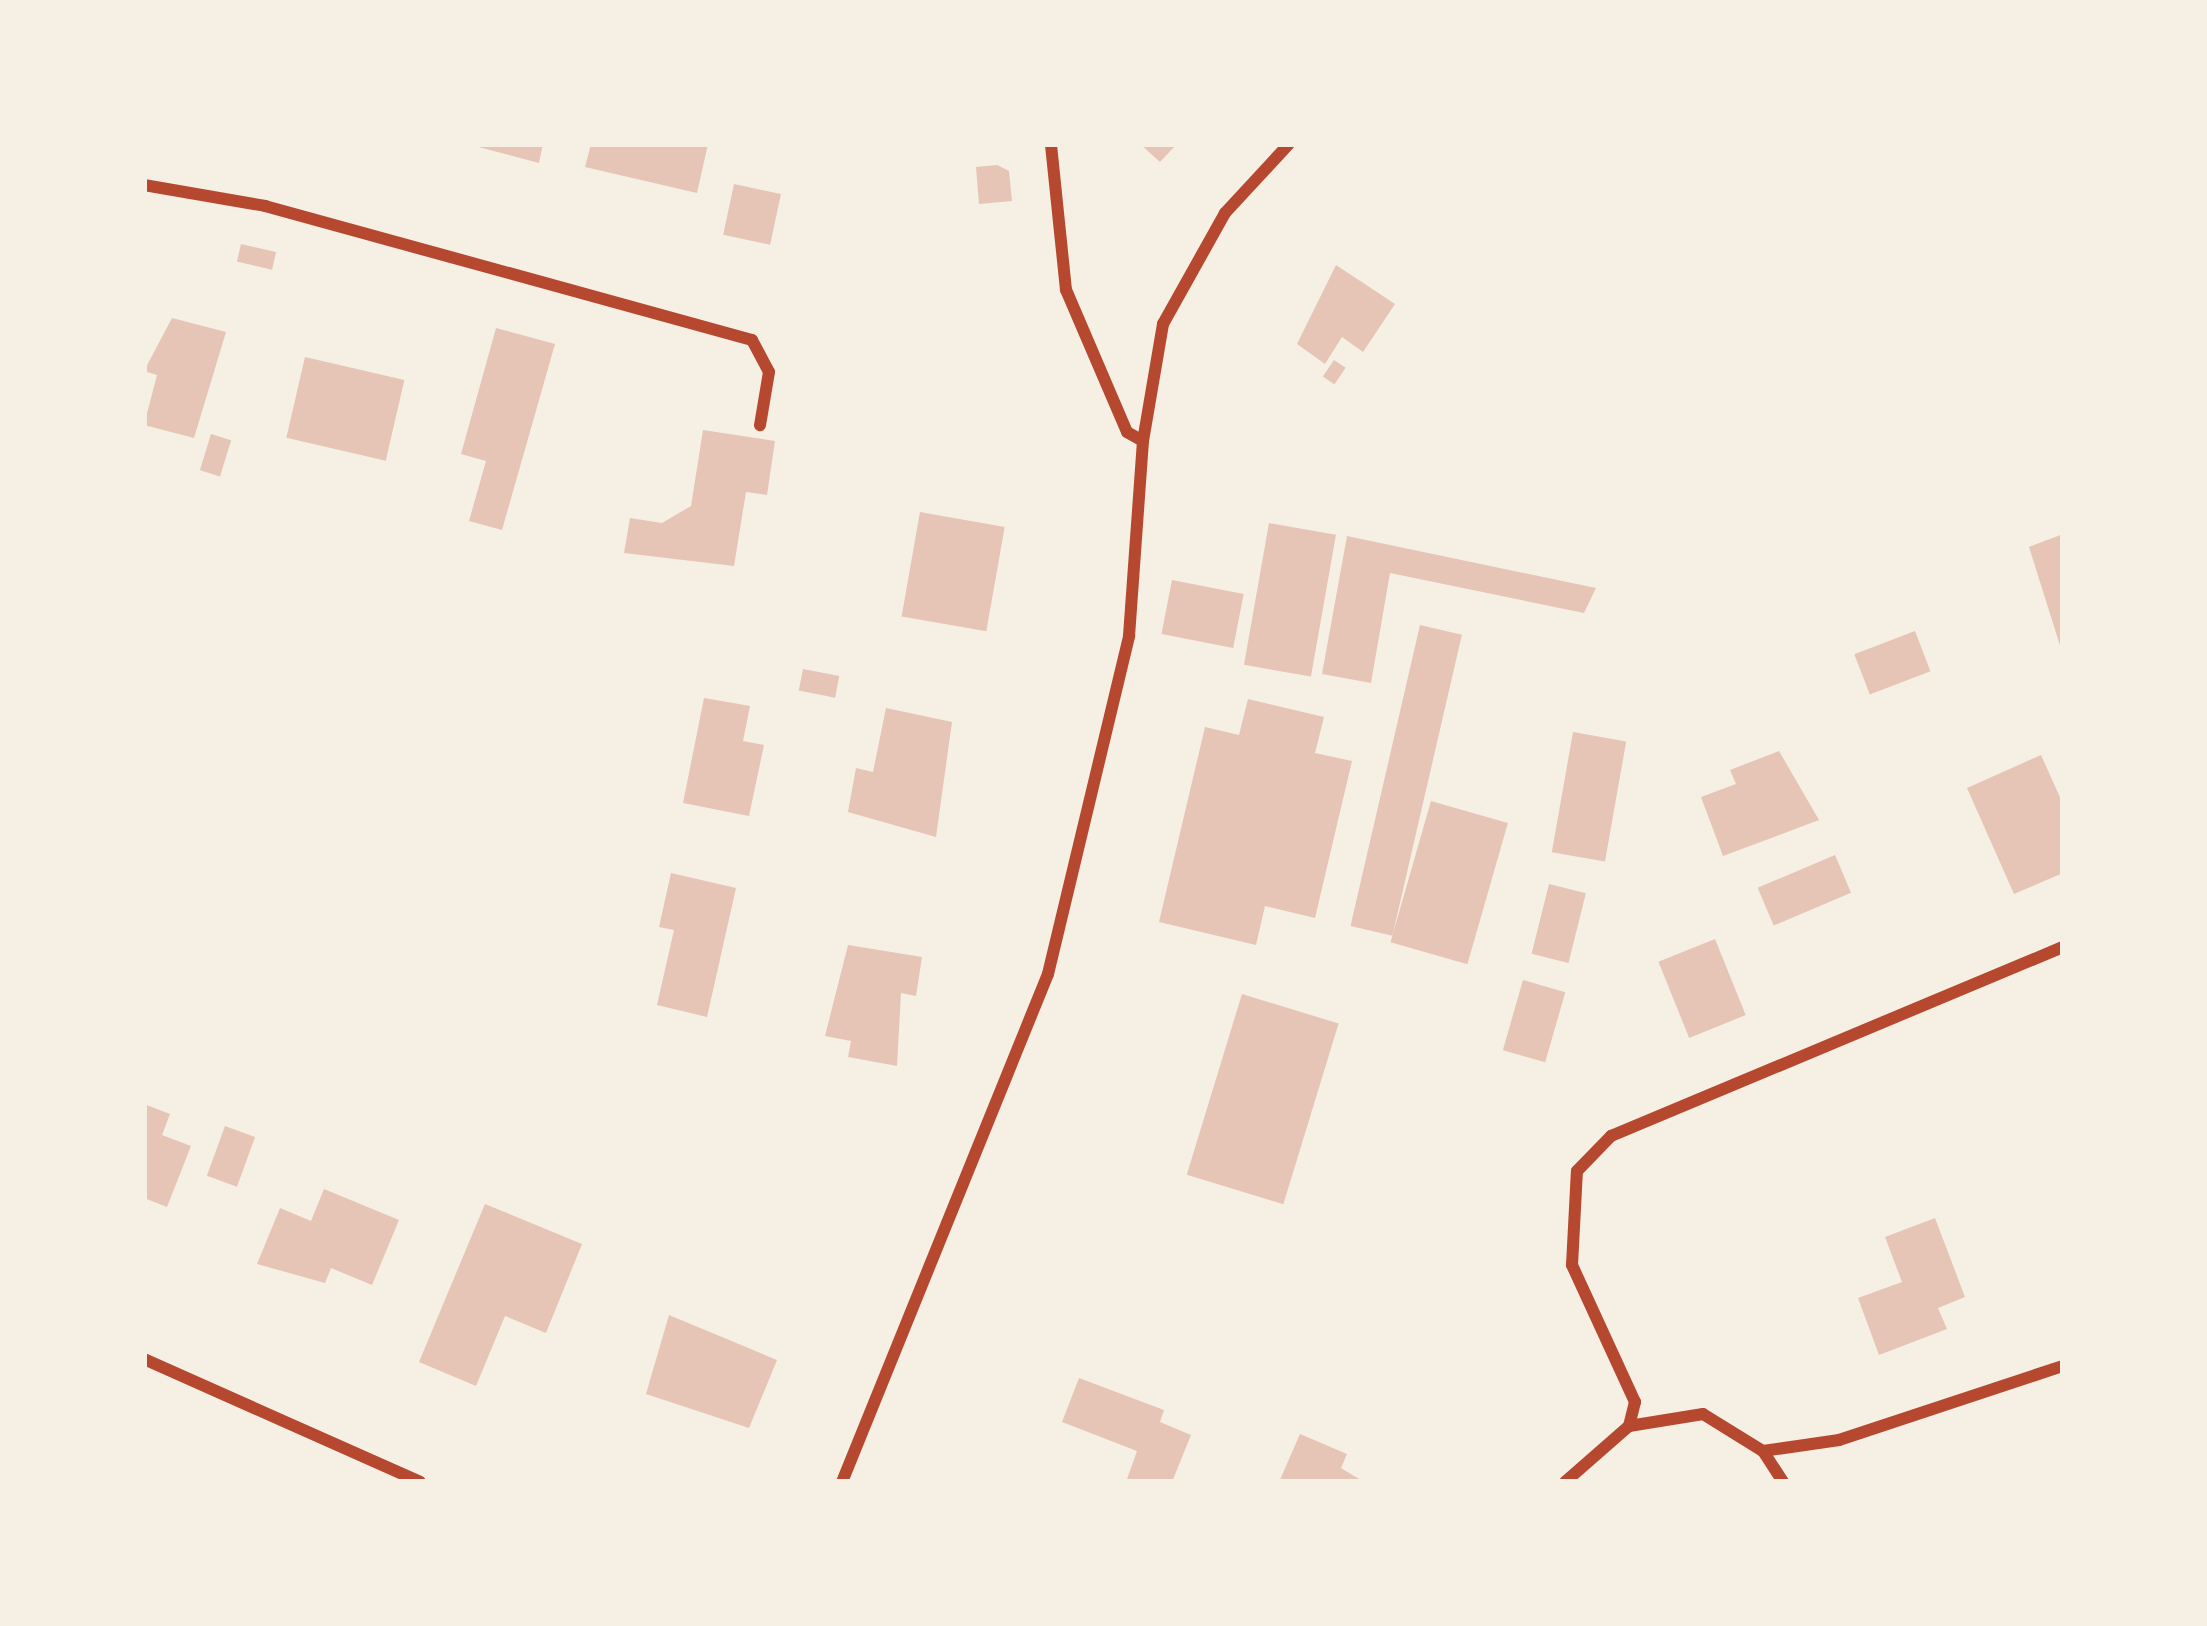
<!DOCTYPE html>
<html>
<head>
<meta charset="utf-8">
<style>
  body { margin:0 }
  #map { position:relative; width:2207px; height:1626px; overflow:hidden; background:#f6efe4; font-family:Mulish,sans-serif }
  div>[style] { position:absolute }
  .building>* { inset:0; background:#e6c5b7; transform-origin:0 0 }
  .minor>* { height:12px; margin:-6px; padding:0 6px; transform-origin:6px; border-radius:6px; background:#b5482f }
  span { translate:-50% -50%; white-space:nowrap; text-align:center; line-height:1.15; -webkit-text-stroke:10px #f6efe4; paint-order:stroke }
  .frame { position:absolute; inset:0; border:147px solid #f6efe4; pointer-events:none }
</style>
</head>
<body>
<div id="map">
  <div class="building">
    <i style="clip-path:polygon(467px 144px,543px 144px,539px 163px)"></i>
    <i style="clip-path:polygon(591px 144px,708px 144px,697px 193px,585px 167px)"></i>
    <i style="clip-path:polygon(1140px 144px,1177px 144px,1160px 162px)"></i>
    <i style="clip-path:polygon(997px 165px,1009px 171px,1012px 201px,979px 204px,976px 167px)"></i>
    <i style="left:734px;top:184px;width:48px;height:52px;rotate:12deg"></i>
    <i style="left:241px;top:244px;width:36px;height:18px;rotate:13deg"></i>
    <i style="clip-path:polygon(1336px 265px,1395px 304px,1363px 352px,1342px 337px,1325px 364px,1297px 344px)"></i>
    <i style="clip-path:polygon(172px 318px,226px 332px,194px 438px,144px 425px,157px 375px,144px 371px)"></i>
    <i style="clip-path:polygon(496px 328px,555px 344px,502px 530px,469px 521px,486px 461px,461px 454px)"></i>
    <i style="left:305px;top:357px;width:102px;height:83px;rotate:13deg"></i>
    <i style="left:1334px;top:360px;width:14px;height:20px;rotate:34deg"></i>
    <i style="clip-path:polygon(703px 430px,775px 441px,767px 495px,746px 492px,734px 566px,624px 553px,630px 518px,662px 523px,691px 506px)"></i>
    <i style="left:211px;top:434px;width:21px;height:38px;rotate:17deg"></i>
    <i style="left:920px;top:512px;width:86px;height:106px;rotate:10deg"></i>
    <i style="left:1269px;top:523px;width:68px;height:144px;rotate:10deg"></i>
    <i style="clip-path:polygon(2063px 534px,2063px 655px,2029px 547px)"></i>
    <i style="clip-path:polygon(1347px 536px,1596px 588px,1584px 613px,1390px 573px,1371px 683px,1322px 674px)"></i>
    <i style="left:1172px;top:580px;width:73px;height:55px;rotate:11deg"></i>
    <i style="left:1420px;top:625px;width:43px;height:309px;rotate:13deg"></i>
    <i style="left:1915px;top:631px;width:43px;height:65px;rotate:69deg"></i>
    <i style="left:803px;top:669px;width:37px;height:22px;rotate:11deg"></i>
    <i style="clip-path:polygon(704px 698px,750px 706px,743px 741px,764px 745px,749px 816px,683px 803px)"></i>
    <i style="clip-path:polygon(1248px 699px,1324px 717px,1315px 753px,1352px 761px,1315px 918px,1265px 906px,1256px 945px,1159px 922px,1205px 727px,1239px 735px)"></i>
    <i style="clip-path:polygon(886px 708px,952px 722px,936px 837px,848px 812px,856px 768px,873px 772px)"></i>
    <i style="left:1573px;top:732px;width:54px;height:122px;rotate:10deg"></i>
    <i style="clip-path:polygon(1779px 751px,1819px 820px,1723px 856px,1701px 797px,1736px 784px,1730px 770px)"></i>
    <i style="clip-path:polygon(2041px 755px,2063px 804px,2063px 873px,2014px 894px,1967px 788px)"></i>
    <i style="left:1431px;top:801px;width:80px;height:147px;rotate:16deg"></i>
    <i style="left:1835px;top:855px;width:41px;height:84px;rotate:67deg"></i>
    <i style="clip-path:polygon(671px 873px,736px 888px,707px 1017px,657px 1005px,674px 930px,659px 927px)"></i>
    <i style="left:1549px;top:884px;width:38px;height:72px;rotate:14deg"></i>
    <i style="left:1715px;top:939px;width:82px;height:61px;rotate:68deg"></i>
    <i style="clip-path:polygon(848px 945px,922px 957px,916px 996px,901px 993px,897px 1066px,848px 1057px,851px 1041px,825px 1036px)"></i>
    <i style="left:1523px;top:980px;width:44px;height:73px;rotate:16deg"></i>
    <i style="left:1242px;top:994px;width:101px;height:189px;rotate:17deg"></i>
    <i style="clip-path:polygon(144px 1104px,170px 1114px,162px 1135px,191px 1146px,167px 1207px,144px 1198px)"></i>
    <i style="left:225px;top:1126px;width:32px;height:53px;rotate:20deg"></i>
    <i style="clip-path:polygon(324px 1189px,399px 1220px,372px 1285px,331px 1268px,325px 1283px,257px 1264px,280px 1208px,311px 1221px)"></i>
    <i style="clip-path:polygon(485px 1204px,582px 1244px,546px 1333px,505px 1316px,476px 1386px,419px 1362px)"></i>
    <i style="clip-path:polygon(1935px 1218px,1965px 1297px,1938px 1308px,1947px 1329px,1879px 1355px,1858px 1298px,1902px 1282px,1885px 1237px)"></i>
    <i style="clip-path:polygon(669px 1315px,777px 1360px,749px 1428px,646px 1394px)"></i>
    <i style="clip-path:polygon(1079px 1378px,1164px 1410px,1160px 1422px,1191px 1435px,1172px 1482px,1126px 1482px,1137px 1451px,1062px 1422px)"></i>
    <i style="clip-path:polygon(1300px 1434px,1347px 1454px,1341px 1468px,1364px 1482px,1279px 1482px)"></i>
  </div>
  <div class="minor">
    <i style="left:144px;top:185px;width:123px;rotate:9.8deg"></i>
    <i style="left:265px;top:206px;width:505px;rotate:15.38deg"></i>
    <i style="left:752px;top:340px;width:36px;rotate:62deg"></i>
    <i style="left:769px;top:372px;width:54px;rotate:99.6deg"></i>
    <i style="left:1143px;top:441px;width:119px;rotate:-80.3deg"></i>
    <i style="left:1163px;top:324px;width:127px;rotate:-60.8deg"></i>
    <i style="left:1225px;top:213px;width:94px;rotate:-47.2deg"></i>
    <i style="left:144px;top:1359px;width:302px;rotate:24deg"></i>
    <i style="left:1629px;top:1426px;width:75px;rotate:-9.2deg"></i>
    <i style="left:1703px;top:1414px;width:70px;rotate:31.7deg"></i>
    <i style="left:1763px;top:1451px;width:37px;rotate:57deg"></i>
    <i style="left:1763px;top:1451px;width:77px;rotate:-8.2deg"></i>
    <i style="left:1839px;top:1440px;width:236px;rotate:-18.3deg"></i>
    <i style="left:842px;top:1482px;width:548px;rotate:-67.93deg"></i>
    <i style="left:1048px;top:974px;width:348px;rotate:-76.5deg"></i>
    <i style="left:1129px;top:636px;width:196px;rotate:-85.9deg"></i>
    <i style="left:1143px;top:441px;width:18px;rotate:-151deg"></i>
    <i style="left:1127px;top:432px;width:155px;rotate:-113.2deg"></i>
    <i style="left:1066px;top:290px;width:147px;rotate:-95.9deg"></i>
    <i style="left:1565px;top:1482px;width:85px;rotate:-41.2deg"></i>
    <i style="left:1629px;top:1426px;width:25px;rotate:-76deg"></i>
    <i style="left:1635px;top:1402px;width:151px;rotate:-114.7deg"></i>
    <i style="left:1572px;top:1265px;width:94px;rotate:-87deg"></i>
    <i style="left:1577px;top:1171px;width:49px;rotate:-45.8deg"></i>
    <i style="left:1611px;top:1136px;width:490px;rotate:-22.7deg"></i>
  </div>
  <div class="frame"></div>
</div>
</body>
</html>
